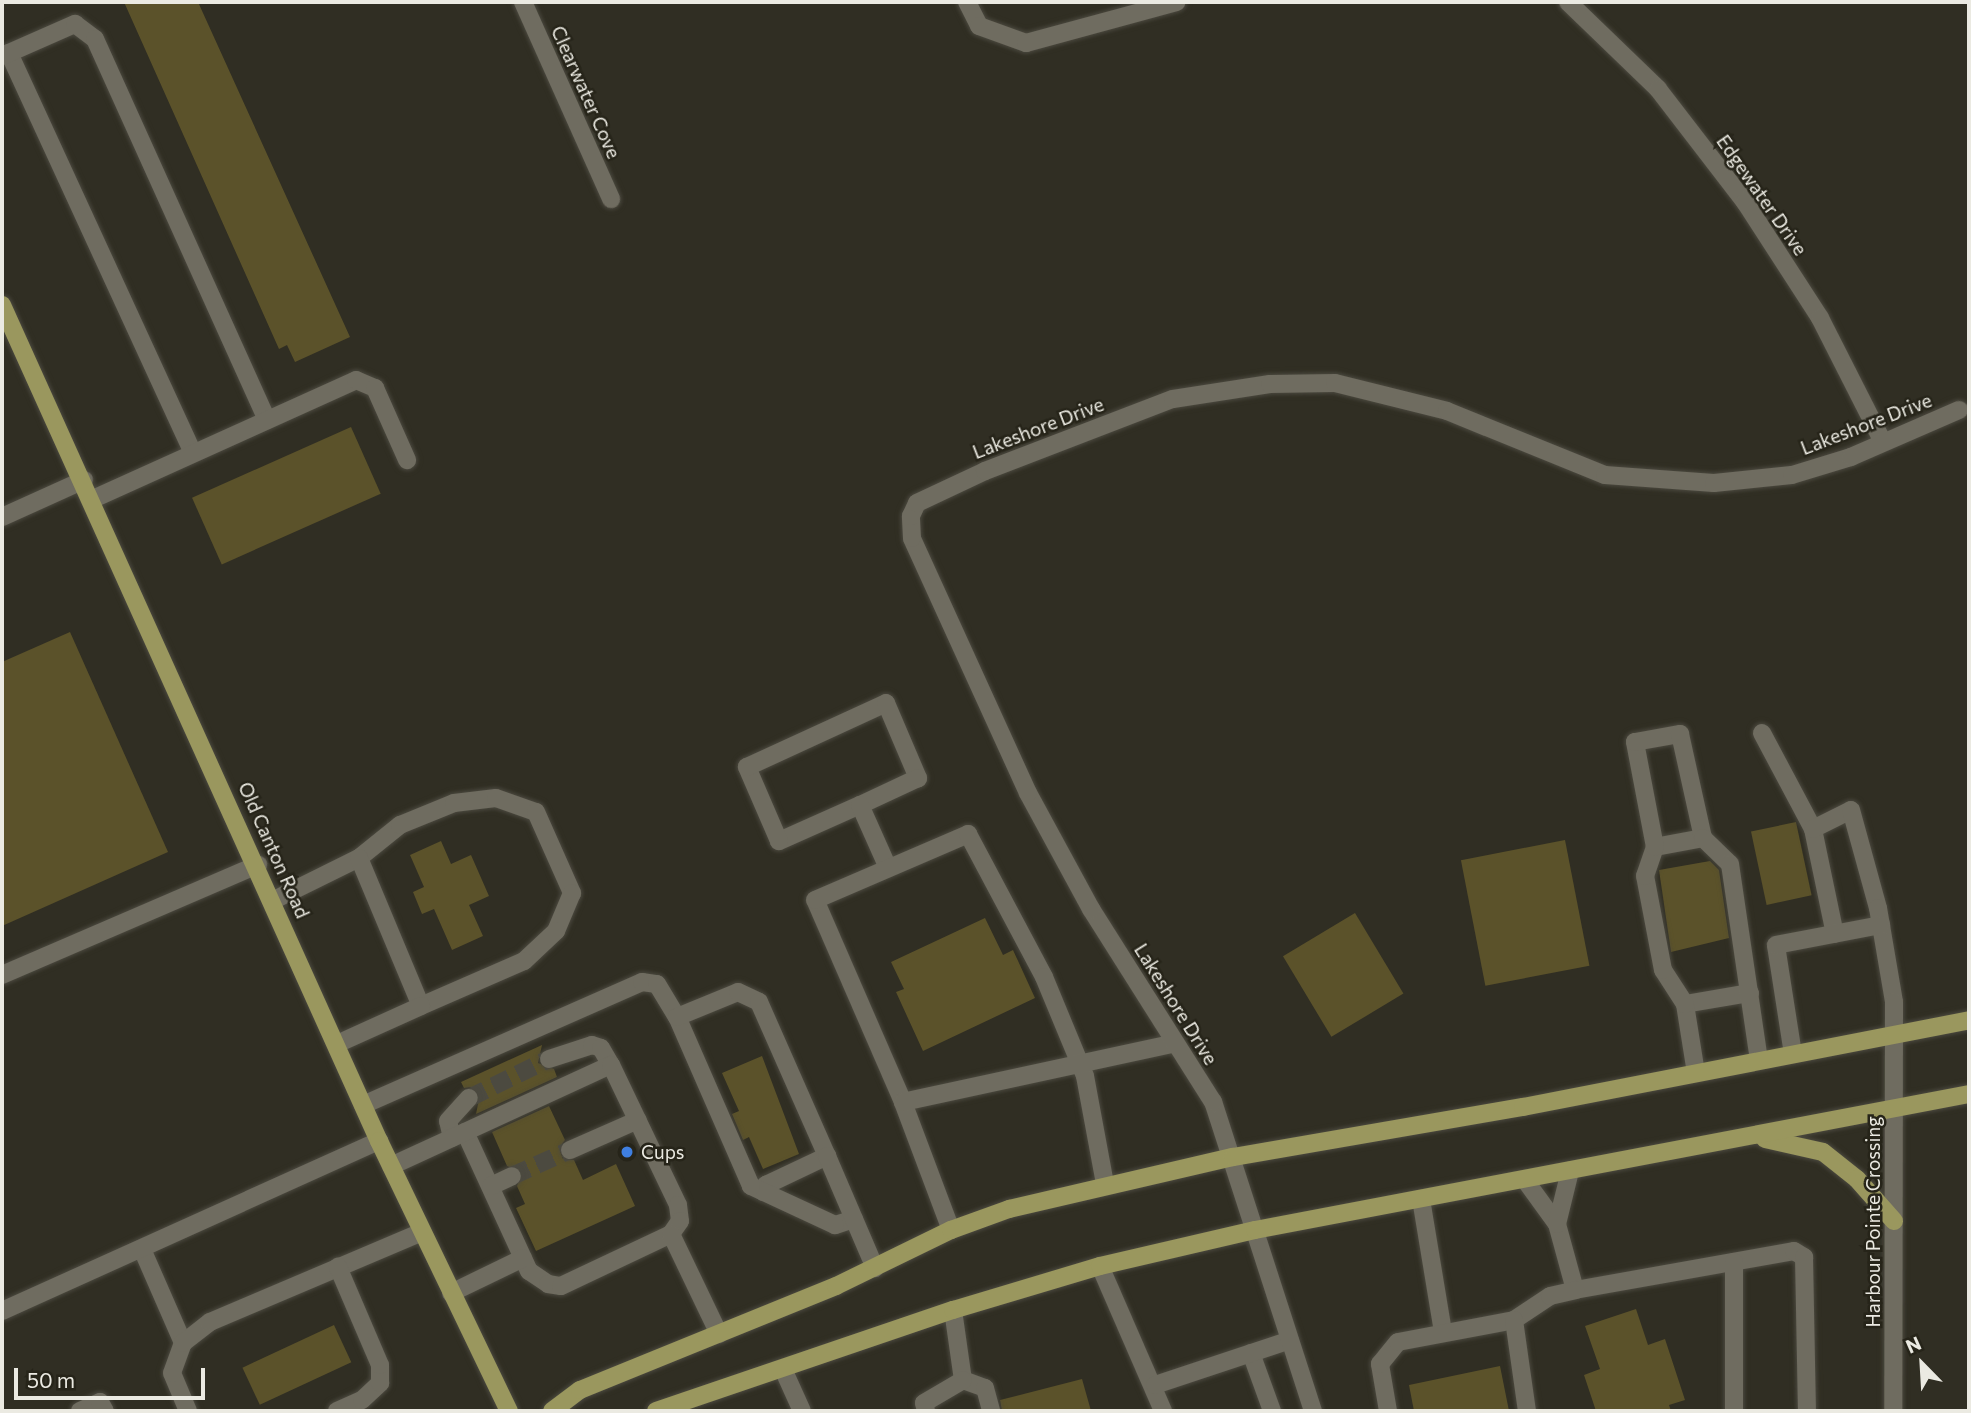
<!DOCTYPE html>
<html>
<head>
<meta charset="utf-8">
<style>
  body { margin:0 }
  #map { position:relative; width:1971px; height:1413px; overflow:hidden; background:#302e23; font-family:Commissioner,sans-serif }
  div>[style] { position:absolute }
  .building>* { inset:0; background:#5b522a; transform-origin:0 0 }
  .minor-tunnel>* { height:18px; margin-top:-9px; transform-origin:0; background:repeating-linear-gradient(90deg,#4c4a40 0 18px,transparent 0 27px) }
  .roads { filter:drop-shadow(0 0 2px #4b493f) drop-shadow(0 0 2px #4b493f) }
  .minor>* { height:18px; margin:-9px; padding:0 9px; transform-origin:9px; border-radius:9px; background:#6f6c60 }
  .major>* { height:18px; margin:-9px; padding:0 9px; transform-origin:9px; border-radius:9px; background:#9a975e }
  .dots>* { width:19px; height:19px; translate:-50% -50%; box-sizing:border-box; border:4px solid #262419; border-radius:50% }
  span { translate:-50% -50%; white-space:nowrap; text-align:center; line-height:1.15; -webkit-text-stroke:5px #262419; paint-order:stroke }
  .street-label { font-size:19px; color:#ebeae2 }
  .poi-label { font-size:19px; color:#ebeae2 }
  .left { translate:0 -50%; text-align:left }
  .frame { position:absolute; inset:0; border:4px solid #ebeae2; pointer-events:none }
  .north { position:absolute; left:1887px; top:1329px; width:70px; height:70px; -webkit-text-stroke:5px #262419; paint-order:stroke; rotate:336deg; font-size:19px; font-weight:700; line-height:28px; text-align:center; color:#ebeae2 }
  .north::after { content:''; display:block; margin:auto; width:24px; height:32px; background:#ebeae2; clip-path:polygon(50% 0,100% 100%,50% 72%,0 100%) }
  .scale { position:absolute; left:14px; top:1368px; width:191px; height:32px; box-sizing:border-box; border:4px solid #ebeae2; border-top:0; padding-left:9px; font-size:21px; line-height:24px; white-space:nowrap; color:#ebeae2; -webkit-text-stroke:5px #262419; paint-order:stroke }
</style>
</head>
<body>
<div id="map">
  <div class="building">
    <i style="clip-path:polygon(124px 2px,198px 2px,350px 337px,295px 362px,287px 345px,279px 349px)"></i>
    <i style="left:351px;top:427px;width:73px;height:174px;rotate:66deg"></i>
    <i style="clip-path:polygon(70px 632px,168px 852px,2px 926px,2px 662px)"></i>
    <i style="left:1796px;top:822px;width:75px;height:46px;rotate:78deg"></i>
    <i style="left:1565px;top:840px;width:128px;height:106px;rotate:79deg"></i>
    <i style="clip-path:polygon(441px 841px,451px 864px,471px 855px,489px 896px,469px 905px,483px 936px,452px 950px,434px 909px,422px 914px,413px 892px,424px 887px,410px 855px)"></i>
    <i style="clip-path:polygon(1710px 861px,1719px 870px,1729px 938px,1671px 952px,1659px 870px)"></i>
    <i style="left:1355px;top:913px;width:94px;height:84px;rotate:59deg"></i>
    <i style="clip-path:polygon(985px 918px,1003px 955px,1013px 950px,1035px 998px,923px 1051px,896px 992px,904px 989px,891px 962px)"></i>
    <i style="clip-path:polygon(542px 1045px,538px 1063px,554px 1069px,557px 1077px,476px 1114px,480px 1094px,472px 1087px,464px 1088px,461px 1082px)"></i>
    <i style="clip-path:polygon(762px 1056px,799px 1154px,763px 1169px,749px 1137px,743px 1140px,732px 1114px,739px 1111px,722px 1073px)"></i>
    <i style="clip-path:polygon(549px 1106px,565px 1140px,559px 1148px,563px 1159px,574px 1160px,583px 1180px,616px 1164px,635px 1206px,536px 1251px,516px 1208px,525px 1204px,517px 1186px,522px 1172px,507px 1166px,492px 1132px)"></i>
    <i style="clip-path:polygon(1636px 1309px,1648px 1345px,1665px 1339px,1685px 1400px,1669px 1405px,1671px 1411px,1596px 1411px,1584px 1375px,1600px 1369px,1585px 1326px)"></i>
    <i style="left:334px;top:1325px;width:41px;height:101px;rotate:65deg"></i>
    <i style="clip-path:polygon(1500px 1366px,1509px 1411px,1414px 1411px,1409px 1385px)"></i>
    <i style="clip-path:polygon(1082px 1379px,1091px 1411px,1002px 1411px,1000px 1400px)"></i>
  </div>
  <div class="minor-tunnel">
    <i style="left:469px;top:1098px;width:89px;rotate:-26deg"></i>
    <i style="left:512px;top:1176px;width:64px;rotate:-24.1deg"></i>
  </div>
  <div class="roads">
    <div class="minor">
      <i style="left:523px;top:2px;width:216px;rotate:65.9deg"></i>
      <i style="left:967px;top:2px;width:27px;rotate:63deg"></i>
      <i style="left:979px;top:26px;width:50px;rotate:19.9deg"></i>
      <i style="left:1026px;top:43px;width:156px;rotate:-15.2deg"></i>
      <i style="left:1568px;top:2px;width:125px;rotate:44deg"></i>
      <i style="left:1658px;top:89px;width:143px;rotate:52.4deg"></i>
      <i style="left:1745px;top:202px;width:138px;rotate:57.1deg"></i>
      <i style="left:1820px;top:318px;width:139px;rotate:63.1deg"></i>
      <i style="left:9px;top:53px;width:440px;rotate:65.3deg"></i>
      <i style="left:2px;top:56px;width:80px;rotate:-23.7deg"></i>
      <i style="left:75px;top:24px;width:25px;rotate:37deg"></i>
      <i style="left:95px;top:39px;width:418px;rotate:65.7deg"></i>
      <i style="left:93px;top:499px;width:289px;rotate:-24.3deg"></i>
      <i style="left:356px;top:380px;width:21px;rotate:23deg"></i>
      <i style="left:375px;top:388px;width:79px;rotate:66deg"></i>
      <i style="left:2px;top:517px;width:90px;rotate:-24.3deg"></i>
      <i style="left:1762px;top:733px;width:109px;rotate:62deg"></i>
      <i style="left:1813px;top:829px;width:107px;rotate:78.2deg"></i>
      <i style="left:860px;top:805px;width:89px;rotate:156deg"></i>
      <i style="left:779px;top:841px;width:81px;rotate:-113.4deg"></i>
      <i style="left:747px;top:767px;width:153px;rotate:-24.7deg"></i>
      <i style="left:886px;top:703px;width:82px;rotate:66.9deg"></i>
      <i style="left:918px;top:778px;width:64px;rotate:155deg"></i>
      <i style="left:860px;top:805px;width:69px;rotate:66deg"></i>
      <i style="left:1813px;top:829px;width:42px;rotate:-26.6deg"></i>
      <i style="left:1851px;top:810px;width:102px;rotate:74.6deg"></i>
      <i style="left:1878px;top:908px;width:95px;rotate:80.3deg"></i>
      <i style="left:1894px;top:1002px;width:409px;rotate:90.1deg"></i>
      <i style="left:1655px;top:847px;width:49px;rotate:-10.6deg"></i>
      <i style="left:359px;top:858px;width:53px;rotate:-38.8deg"></i>
      <i style="left:400px;top:825px;width:58px;rotate:-22.2deg"></i>
      <i style="left:454px;top:803px;width:42px;rotate:-6.8deg"></i>
      <i style="left:496px;top:798px;width:42px;rotate:19.3deg"></i>
      <i style="left:536px;top:812px;width:89px;rotate:66deg"></i>
      <i style="left:572px;top:893px;width:41px;rotate:112.8deg"></i>
      <i style="left:556px;top:931px;width:44px;rotate:136.8deg"></i>
      <i style="left:524px;top:961px;width:112px;rotate:156.4deg"></i>
      <i style="left:274px;top:900px;width:95px;rotate:-26.3deg"></i>
      <i style="left:359px;top:858px;width:160px;rotate:67.3deg"></i>
      <i style="left:421px;top:1006px;width:92px;rotate:155.7deg"></i>
      <i style="left:2px;top:975px;width:279px;rotate:-23.3deg"></i>
      <i style="left:1685px;top:1004px;width:66px;rotate:-9.6deg"></i>
      <i style="left:1793px;top:1054px;width:110px;rotate:-98.9deg"></i>
      <i style="left:1776px;top:945px;width:107px;rotate:-10.8deg"></i>
      <i style="left:549px;top:1059px;width:45px;rotate:-18deg"></i>
      <i style="left:592px;top:1045px;width:9px;rotate:18deg"></i>
      <i style="left:601px;top:1048px;width:20px;rotate:60deg"></i>
      <i style="left:1696px;top:1073px;width:70px;rotate:-99.1deg"></i>
      <i style="left:1685px;top:1004px;width:40px;rotate:-122.9deg"></i>
      <i style="left:1663px;top:970px;width:96px;rotate:-100.8deg"></i>
      <i style="left:1645px;top:876px;width:31px;rotate:-71deg"></i>
      <i style="left:1655px;top:847px;width:107px;rotate:-100.8deg"></i>
      <i style="left:1635px;top:742px;width:46px;rotate:-10.1deg"></i>
      <i style="left:1680px;top:734px;width:107px;rotate:77.5deg"></i>
      <i style="left:1703px;top:838px;width:37px;rotate:44deg"></i>
      <i style="left:1730px;top:864px;width:198px;rotate:81.6deg"></i>
      <i style="left:903px;top:1102px;width:220px;rotate:-113.5deg"></i>
      <i style="left:815px;top:900px;width:167px;rotate:-23.3deg"></i>
      <i style="left:968px;top:834px;width:162px;rotate:62deg"></i>
      <i style="left:1044px;top:977px;width:107px;rotate:67.5deg"></i>
      <i style="left:1085px;top:1076px;width:110px;rotate:79.5deg"></i>
      <i style="left:363px;top:1105px;width:305px;rotate:-23.8deg"></i>
      <i style="left:642px;top:982px;width:15px;rotate:8deg"></i>
      <i style="left:657px;top:984px;width:39px;rotate:59deg"></i>
      <i style="left:465px;top:1132px;width:153px;rotate:65.3deg"></i>
      <i style="left:529px;top:1271px;width:23px;rotate:34deg"></i>
      <i style="left:548px;top:1284px;width:13px;rotate:9deg"></i>
      <i style="left:561px;top:1286px;width:122px;rotate:-25.3deg"></i>
      <i style="left:452px;top:1138px;width:17px;rotate:-103deg"></i>
      <i style="left:448px;top:1121px;width:31px;rotate:-48deg"></i>
      <i style="left:570px;top:1150px;width:74px;rotate:-23.8deg"></i>
      <i style="left:391px;top:1166px;width:242px;rotate:-24.7deg"></i>
      <i style="left:611px;top:1065px;width:155px;rotate:64.4deg"></i>
      <i style="left:678px;top:1205px;width:16px;rotate:83deg"></i>
      <i style="left:680px;top:1221px;width:16px;rotate:125deg"></i>
      <i style="left:671px;top:1234px;width:111px;rotate:64.4deg"></i>
      <i style="left:1525px;top:1180px;width:54px;rotate:54deg"></i>
      <i style="left:1557px;top:1224px;width:68px;rotate:74.7deg"></i>
      <i style="left:1575px;top:1290px;width:222px;rotate:-10.1deg"></i>
      <i style="left:1794px;top:1251px;width:12px;rotate:31deg"></i>
      <i style="left:1804px;top:1257px;width:154px;rotate:88.9deg"></i>
      <i style="left:491px;top:1186px;width:23px;rotate:-25deg"></i>
      <i style="left:763px;top:1192px;width:8px;rotate:-67deg"></i>
      <i style="left:766px;top:1185px;width:68px;rotate:-25.4deg"></i>
      <i style="left:1421px;top:1199px;width:135px;rotate:80.6deg"></i>
      <i style="left:854px;top:1219px;width:20px;rotate:162deg"></i>
      <i style="left:835px;top:1225px;width:93px;rotate:-155.1deg"></i>
      <i style="left:751px;top:1186px;width:184px;rotate:-113.6deg"></i>
      <i style="left:677px;top:1017px;width:66px;rotate:-22.3deg"></i>
      <i style="left:738px;top:992px;width:23px;rotate:25deg"></i>
      <i style="left:759px;top:1002px;width:168px;rotate:66.2deg"></i>
      <i style="left:827px;top:1156px;width:122px;rotate:66.8deg"></i>
      <i style="left:1557px;top:1224px;width:55px;rotate:-76.2deg"></i>
      <i style="left:951px;top:1230px;width:137px;rotate:-110.6deg"></i>
      <i style="left:903px;top:1102px;width:278px;rotate:-12.2deg"></i>
      <i style="left:142px;top:1249px;width:103px;rotate:66.4deg"></i>
      <i style="left:1100px;top:1266px;width:158px;rotate:66.5deg"></i>
      <i style="left:451px;top:1293px;width:80px;rotate:-25.9deg"></i>
      <i style="left:953px;top:1310px;width:71px;rotate:81.9deg"></i>
      <i style="left:2px;top:1311px;width:414px;rotate:-24.3deg"></i>
      <i style="left:1514px;top:1320px;width:43px;rotate:-33.7deg"></i>
      <i style="left:1550px;top:1296px;width:26px;rotate:-13deg"></i>
      <i style="left:1251px;top:1353px;width:62px;rotate:70.1deg"></i>
      <i style="left:783px;top:1369px;width:46px;rotate:65.7deg"></i>
      <i style="left:963px;top:1380px;width:23px;rotate:20deg"></i>
      <i style="left:985px;top:1388px;width:24px;rotate:75deg"></i>
      <i style="left:1155px;top:1385px;width:142px;rotate:-18.4deg"></i>
      <i style="left:80px;top:1411px;width:22px;rotate:-24deg"></i>
      <i style="left:100px;top:1402px;width:10px;rotate:61deg"></i>
      <i style="left:188px;top:1411px;width:41px;rotate:-112.8deg"></i>
      <i style="left:172px;top:1373px;width:32px;rotate:-70deg"></i>
      <i style="left:183px;top:1343px;width:34px;rotate:-38deg"></i>
      <i style="left:210px;top:1322px;width:230px;rotate:-23deg"></i>
      <i style="left:337px;top:1411px;width:27px;rotate:-24deg"></i>
      <i style="left:362px;top:1400px;width:25px;rotate:-43deg"></i>
      <i style="left:380px;top:1383px;width:18px;rotate:-90deg"></i>
      <i style="left:380px;top:1365px;width:107px;rotate:-113.2deg"></i>
      <i style="left:926px;top:1411px;width:8px;rotate:-104deg"></i>
      <i style="left:924px;top:1403px;width:45px;rotate:-30.5deg"></i>
      <i style="left:1313px;top:1411px;width:325px;rotate:-107.9deg"></i>
      <i style="left:1213px;top:1102px;width:228px;rotate:-122.3deg"></i>
      <i style="left:1091px;top:909px;width:132px;rotate:-118.5deg"></i>
      <i style="left:1028px;top:793px;width:280px;rotate:-114.5deg"></i>
      <i style="left:912px;top:538px;width:22px;rotate:-93deg"></i>
      <i style="left:911px;top:516px;width:14px;rotate:-65deg"></i>
      <i style="left:917px;top:503px;width:75px;rotate:-25.2deg"></i>
      <i style="left:985px;top:471px;width:201px;rotate:-21deg"></i>
      <i style="left:1173px;top:399px;width:98px;rotate:-8.8deg"></i>
      <i style="left:1270px;top:384px;width:65px;rotate:-0.9deg"></i>
      <i style="left:1335px;top:383px;width:115px;rotate:14deg"></i>
      <i style="left:1447px;top:411px;width:170px;rotate:22.1deg"></i>
      <i style="left:1605px;top:475px;width:109px;rotate:4.2deg"></i>
      <i style="left:1714px;top:483px;width:78px;rotate:-5.9deg"></i>
      <i style="left:1792px;top:475px;width:62px;rotate:-17deg"></i>
      <i style="left:1851px;top:457px;width:118px;rotate:-23.5deg"></i>
      <i style="left:1388px;top:1411px;width:48px;rotate:-99.7deg"></i>
      <i style="left:1380px;top:1364px;width:28px;rotate:-51deg"></i>
      <i style="left:1398px;top:1342px;width:118px;rotate:-10.7deg"></i>
      <i style="left:1514px;top:1320px;width:92px;rotate:81.9deg"></i>
      <i style="left:1734px;top:1411px;width:149px;rotate:-90deg"></i>
    </div>
    <div class="major">
      <i style="left:2px;top:305px;width:917px;rotate:65.73deg"></i>
      <i style="left:379px;top:1141px;width:300px;rotate:64.3deg"></i>
      <i style="left:1765px;top:1139px;width:59px;rotate:12.6deg"></i>
      <i style="left:1823px;top:1152px;width:43px;rotate:38.5deg"></i>
      <i style="left:1857px;top:1179px;width:56px;rotate:48.6deg"></i>
      <i style="left:552px;top:1411px;width:35px;rotate:-37deg"></i>
      <i style="left:580px;top:1390px;width:276px;rotate:-22.1deg"></i>
      <i style="left:836px;top:1286px;width:128px;rotate:-26deg"></i>
      <i style="left:951px;top:1230px;width:62px;rotate:-19.9deg"></i>
      <i style="left:1009px;top:1209px;width:230px;rotate:-13.1deg"></i>
      <i style="left:1233px;top:1157px;width:294px;rotate:-9.8deg"></i>
      <i style="left:1523px;top:1107px;width:454px;rotate:-11deg"></i>
      <i style="left:656px;top:1411px;width:314px;rotate:-18.8deg"></i>
      <i style="left:953px;top:1310px;width:153px;rotate:-16.7deg"></i>
      <i style="left:1100px;top:1266px;width:159px;rotate:-13.1deg"></i>
      <i style="left:1255px;top:1230px;width:727px;rotate:-10.78deg"></i>
    </div>
  </div>
  <div class="dots">
    <i style="left:627px;top:1152px;background:#3f7fe0"></i>
  </div>
  <div class="street-label">
    <span style="left:586px;top:92px;rotate:66deg">Clearwater Cove</span>
    <span style="left:1762px;top:195px;rotate:55deg">Edgewater Drive</span>
    <span style="left:1866px;top:424px;rotate:-21deg">Lakeshore Drive</span>
    <span style="left:1038px;top:428px;rotate:-21deg">Lakeshore Drive</span>
    <span style="left:274px;top:850px;rotate:66deg">Old Canton Road</span>
    <span style="left:1176px;top:1004px;rotate:58deg">Lakeshore Drive</span>
    <span style="left:1873px;top:1222px;rotate:-90deg">Harbour Pointe Crossing</span>
  </div>
  <div class="poi-label">
    <span class="left" style="left:641px;top:1152px">Cups</span>
  </div>
  <div class="frame"></div>
  <div class="north">N</div>
  <div class="scale">50 m</div>
</div>
</body>
</html>
